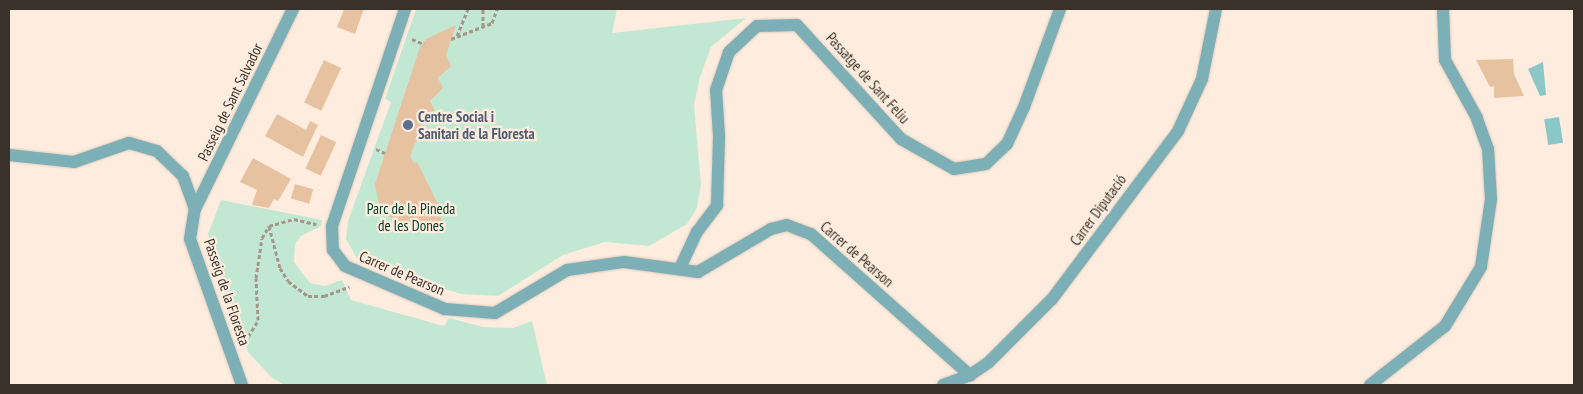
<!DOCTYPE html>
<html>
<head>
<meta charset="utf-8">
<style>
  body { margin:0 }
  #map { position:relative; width:1583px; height:394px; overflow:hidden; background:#feedde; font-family:"PT Sans Narrow",sans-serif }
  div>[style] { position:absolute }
  .green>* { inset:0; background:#c2e8d4 }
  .water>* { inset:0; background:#8cc7c8; transform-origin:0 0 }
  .building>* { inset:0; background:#e7c2a1; transform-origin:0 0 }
  .path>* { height:3px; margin-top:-1.5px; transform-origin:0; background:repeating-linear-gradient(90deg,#a4978b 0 4px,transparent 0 6.5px) }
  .roads { filter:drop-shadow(0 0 1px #dbcbbe) drop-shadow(0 0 1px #dbcbbe) }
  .minor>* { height:12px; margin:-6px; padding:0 6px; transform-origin:6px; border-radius:6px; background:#7cafb6 }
  .dots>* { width:14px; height:14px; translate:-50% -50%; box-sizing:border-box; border:2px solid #feedde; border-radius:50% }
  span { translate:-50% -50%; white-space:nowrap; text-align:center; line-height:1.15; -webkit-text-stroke:4.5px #feedde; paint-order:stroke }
  .street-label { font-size:15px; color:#3a322a }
  .service-label { font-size:15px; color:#4e5e75; font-weight:700 }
  .left { translate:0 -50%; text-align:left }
  .park-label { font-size:15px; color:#004029 }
  .frame { position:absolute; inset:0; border:10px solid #3a322a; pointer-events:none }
</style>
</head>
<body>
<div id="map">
  <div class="green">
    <i style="clip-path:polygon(416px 9px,617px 9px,612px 33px,746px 18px,711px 47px,700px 77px,694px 105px,701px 184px,697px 208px,687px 224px,649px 246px,605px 242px,563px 255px,498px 296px,461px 294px,364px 263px,356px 257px,346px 239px,348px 221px,391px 102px,385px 99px)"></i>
    <i style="clip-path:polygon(221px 200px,322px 220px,321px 226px,301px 236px,295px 244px,294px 262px,310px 283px,325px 286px,342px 280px,351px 300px,444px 326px,449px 318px,483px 327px,513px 328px,532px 321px,547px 385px,284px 385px,271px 377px,248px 352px,213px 256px,208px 234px)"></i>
  </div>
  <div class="water">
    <i style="clip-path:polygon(1543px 62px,1546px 95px,1540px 96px,1528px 69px)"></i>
    <i style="left:1559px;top:117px;width:26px;height:15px;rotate:81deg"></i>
  </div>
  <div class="building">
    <i style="clip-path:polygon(344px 9px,364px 9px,355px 34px,337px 27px)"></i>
    <i style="clip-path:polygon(456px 25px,446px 55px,451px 66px,438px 78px,443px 88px,430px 101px,435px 111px,422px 122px,428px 133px,415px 143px,410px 157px,414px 163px,417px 162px,438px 204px,435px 206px,442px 221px,434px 225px,432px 222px,420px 226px,403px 224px,388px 216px,379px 205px,375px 184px,420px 47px,426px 39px)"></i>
    <i style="clip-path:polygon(1513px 59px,1514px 74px,1524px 96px,1494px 98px,1494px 86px,1490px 87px,1476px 60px)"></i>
    <i style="left:324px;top:60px;width:19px;height:47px;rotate:25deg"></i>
    <i style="clip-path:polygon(277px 114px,306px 130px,310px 121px,318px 125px,303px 157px,265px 136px)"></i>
    <i style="left:321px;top:135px;width:17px;height:37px;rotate:25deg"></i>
    <i style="clip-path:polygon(253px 158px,291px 179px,278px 201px,274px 199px,269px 208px,252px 205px,257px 190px,240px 182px)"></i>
    <i style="left:295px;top:184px;width:19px;height:15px;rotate:16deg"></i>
  </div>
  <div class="path">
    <i style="left:483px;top:27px;width:18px;rotate:-90deg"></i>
    <i style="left:457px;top:36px;width:29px;rotate:-68deg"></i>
    <i style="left:412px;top:39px;width:13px;rotate:23deg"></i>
    <i style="left:451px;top:39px;width:44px;rotate:-21.3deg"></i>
    <i style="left:492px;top:23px;width:15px;rotate:-70deg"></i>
    <i style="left:376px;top:149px;width:10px;rotate:24deg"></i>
    <i style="left:269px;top:226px;width:43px;rotate:75.3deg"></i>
    <i style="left:280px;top:268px;width:15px;rotate:58deg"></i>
    <i style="left:288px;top:281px;width:25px;rotate:37deg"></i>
    <i style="left:308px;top:296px;width:16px"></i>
    <i style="left:324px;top:296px;width:27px;rotate:-20deg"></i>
    <i style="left:245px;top:342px;width:26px;rotate:-59deg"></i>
    <i style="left:258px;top:320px;width:42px;rotate:-92.7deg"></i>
    <i style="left:256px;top:278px;width:40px;rotate:-81.5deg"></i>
    <i style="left:262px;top:238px;width:14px;rotate:-60deg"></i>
    <i style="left:269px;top:226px;width:26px;rotate:-16deg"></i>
    <i style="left:294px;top:219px;width:23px;rotate:13deg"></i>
  </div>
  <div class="roads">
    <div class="minor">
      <i style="left:405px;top:9px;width:229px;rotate:108.6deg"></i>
      <i style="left:332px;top:226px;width:24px;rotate:88deg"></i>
      <i style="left:333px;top:250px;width:20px;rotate:53deg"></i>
      <i style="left:345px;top:266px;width:109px;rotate:23.3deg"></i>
      <i style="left:445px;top:309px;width:50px;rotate:4.6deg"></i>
      <i style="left:495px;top:313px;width:84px;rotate:-30.8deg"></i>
      <i style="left:567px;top:270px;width:58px;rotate:-8deg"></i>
      <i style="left:624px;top:262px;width:75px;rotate:7.7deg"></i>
      <i style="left:698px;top:272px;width:85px;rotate:-30.5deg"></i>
      <i style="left:771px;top:229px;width:16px;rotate:-14deg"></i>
      <i style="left:787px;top:225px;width:26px;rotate:21deg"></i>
      <i style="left:811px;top:234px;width:213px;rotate:41.6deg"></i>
      <i style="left:9px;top:155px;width:65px;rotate:6.1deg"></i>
      <i style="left:74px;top:162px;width:58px;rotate:-19.1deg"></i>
      <i style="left:129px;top:143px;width:29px;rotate:16deg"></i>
      <i style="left:157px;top:151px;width:36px;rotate:44deg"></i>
      <i style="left:183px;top:176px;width:35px;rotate:70deg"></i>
      <i style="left:680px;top:268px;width:40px;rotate:-65deg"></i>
      <i style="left:697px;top:232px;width:34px;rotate:-53deg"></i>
      <i style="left:717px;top:205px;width:69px;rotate:-88.3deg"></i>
      <i style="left:719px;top:136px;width:46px;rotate:-93.7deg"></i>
      <i style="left:716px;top:90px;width:40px;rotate:-71.1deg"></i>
      <i style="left:729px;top:52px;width:38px;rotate:-43deg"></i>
      <i style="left:757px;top:26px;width:40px;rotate:-1.4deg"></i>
      <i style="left:797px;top:25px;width:154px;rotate:47.6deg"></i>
      <i style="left:901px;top:139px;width:61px;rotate:29.5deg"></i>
      <i style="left:954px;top:169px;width:32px;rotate:-9deg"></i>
      <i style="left:986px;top:164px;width:29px;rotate:-44deg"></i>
      <i style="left:1007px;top:144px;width:41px;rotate:-65.3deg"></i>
      <i style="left:1024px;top:107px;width:104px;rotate:-69.8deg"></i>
      <i style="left:242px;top:385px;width:155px;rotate:-109.6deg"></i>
      <i style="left:190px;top:239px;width:30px;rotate:-81deg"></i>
      <i style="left:195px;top:209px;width:223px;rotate:-63.9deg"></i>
      <i style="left:943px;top:385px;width:29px;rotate:-20deg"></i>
      <i style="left:970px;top:375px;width:23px;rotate:-34deg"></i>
      <i style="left:989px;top:362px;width:89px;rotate:-45deg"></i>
      <i style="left:1052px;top:299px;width:210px;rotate:-53.1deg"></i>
      <i style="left:1178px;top:131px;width:57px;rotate:-65.2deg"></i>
      <i style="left:1202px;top:79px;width:71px;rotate:-78.7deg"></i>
      <i style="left:1370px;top:385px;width:95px;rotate:-38.2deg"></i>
      <i style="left:1445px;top:326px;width:69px;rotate:-58.6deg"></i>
      <i style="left:1481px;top:267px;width:69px;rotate:-81.6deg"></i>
      <i style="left:1491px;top:199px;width:50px;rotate:-93.4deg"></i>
      <i style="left:1488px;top:149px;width:33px;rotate:-110deg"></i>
      <i style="left:1477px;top:118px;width:66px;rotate:-118.9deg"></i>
      <i style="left:1445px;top:60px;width:51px;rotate:-92.2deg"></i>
    </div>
  </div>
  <div class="dots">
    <i style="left:408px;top:125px;background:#5c6f8a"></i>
  </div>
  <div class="street-label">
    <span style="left:868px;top:78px;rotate:48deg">Passatge de Sant Feliu</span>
    <span style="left:230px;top:102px;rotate:-64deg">Passeig de Sant Salvador</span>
    <span style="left:1098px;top:210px;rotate:-54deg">Carrer Diputació</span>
    <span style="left:857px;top:254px;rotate:41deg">Carrer de Pearson</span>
    <span style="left:402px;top:273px;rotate:23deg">Carrer de Pearson</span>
    <span style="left:227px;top:292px;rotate:71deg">Passeig de la Floresta</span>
  </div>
  <div class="service-label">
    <span class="left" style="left:418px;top:125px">Centre Social i<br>Sanitari de la Floresta</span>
  </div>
  <div class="park-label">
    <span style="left:411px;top:217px">Parc de la Pineda<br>de les Dones</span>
  </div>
  <div class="frame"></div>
</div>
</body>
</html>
